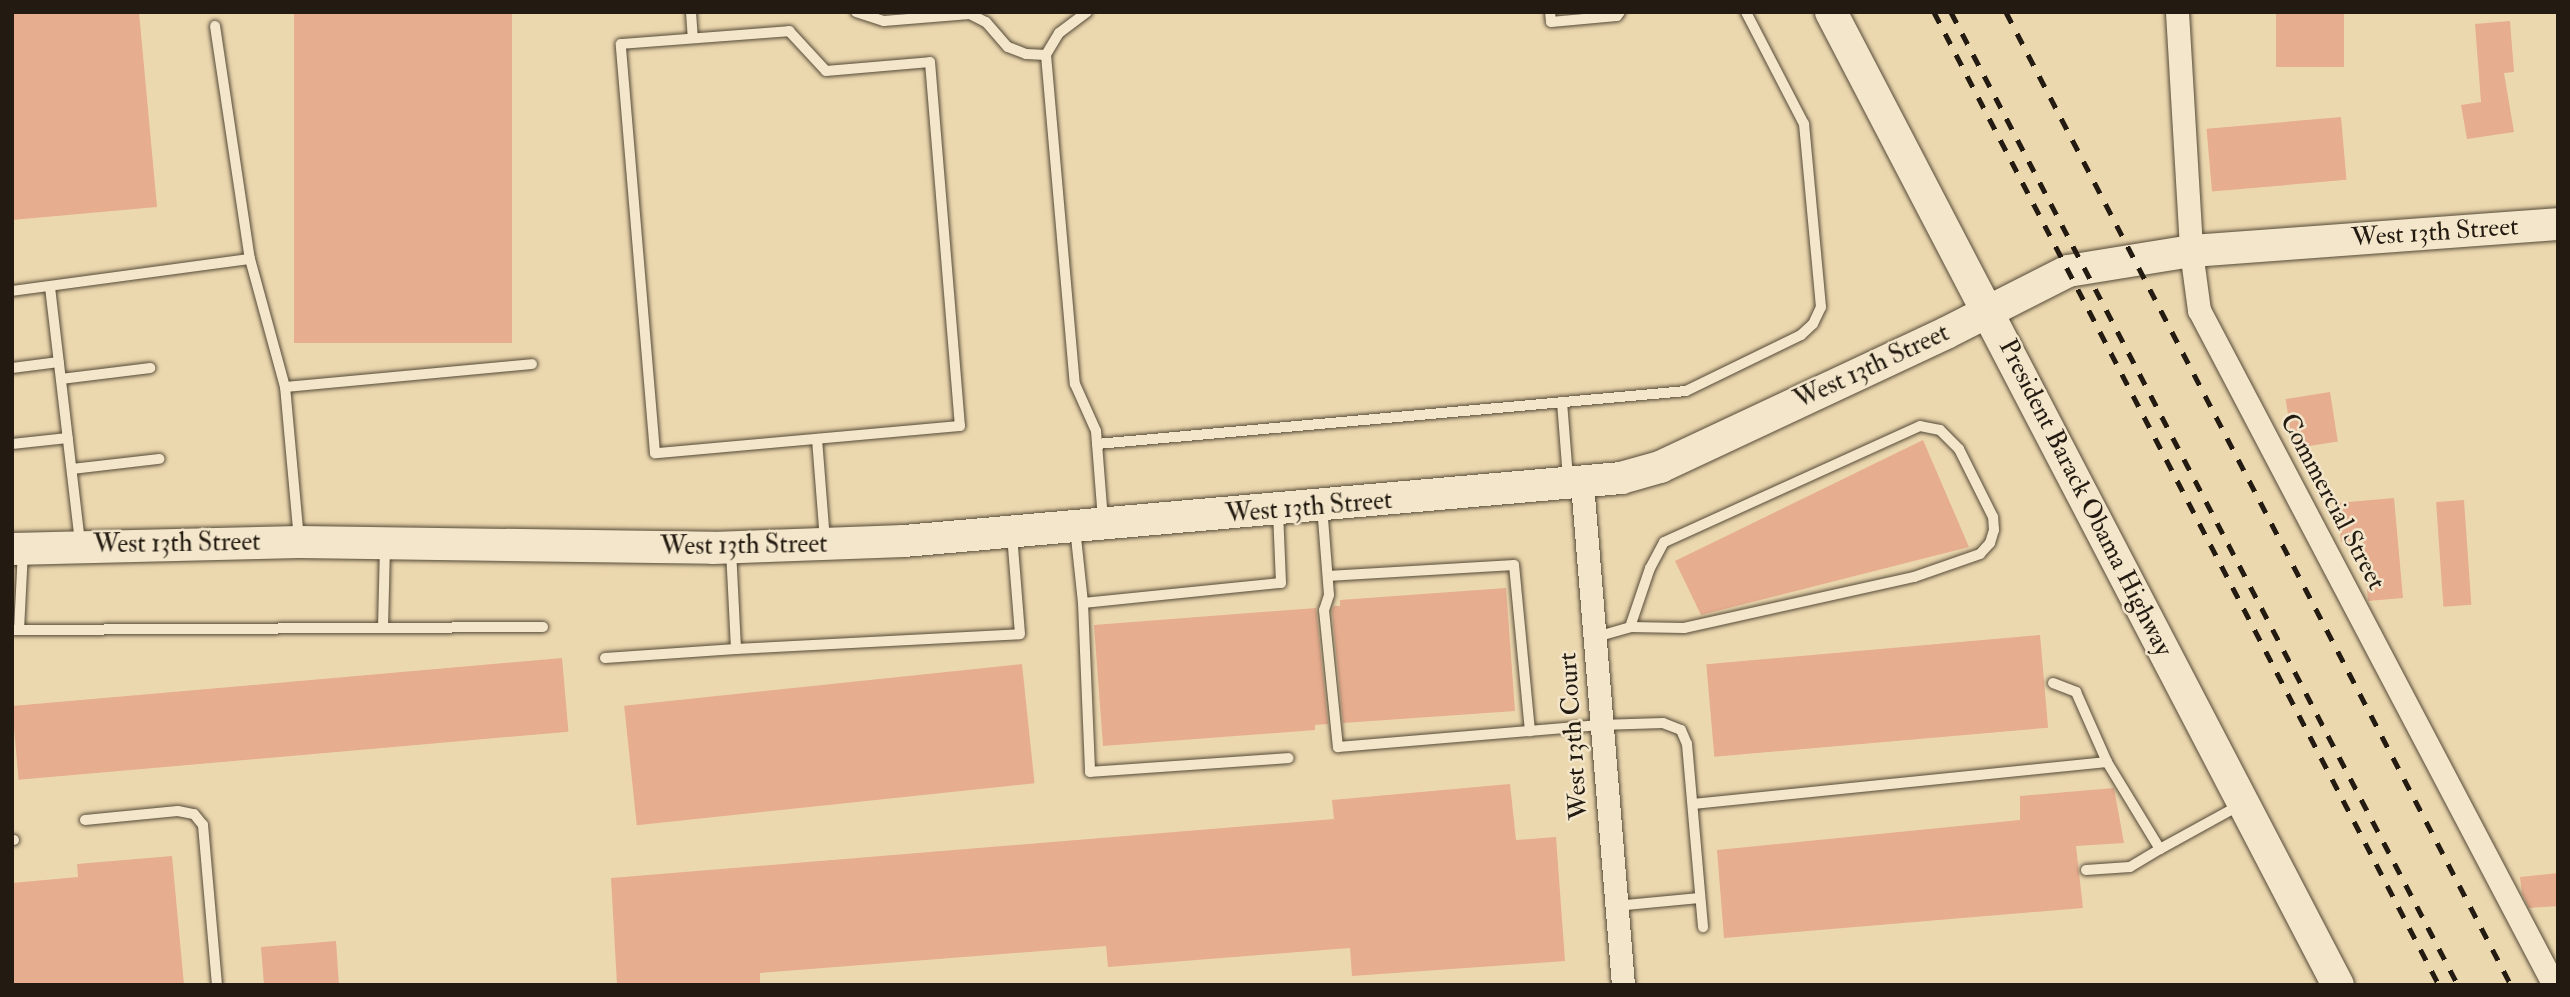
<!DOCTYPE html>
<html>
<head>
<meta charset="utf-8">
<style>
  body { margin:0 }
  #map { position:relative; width:2570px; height:997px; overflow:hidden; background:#ecd8af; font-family:"IM FELL Double Pica",serif }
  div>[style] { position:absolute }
  .building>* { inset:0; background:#e6ad8f; transform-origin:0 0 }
  .roads { filter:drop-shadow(0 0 2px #554a38) drop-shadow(0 0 2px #554a38) }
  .lane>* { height:10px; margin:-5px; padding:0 5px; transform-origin:5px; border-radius:5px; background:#f3e6cb }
  .street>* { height:23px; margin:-11.5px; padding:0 11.5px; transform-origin:11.5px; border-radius:11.5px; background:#f3e6cb }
  .secondary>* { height:32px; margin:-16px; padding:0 16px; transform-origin:16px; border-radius:16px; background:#f3e6cb }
  .rail>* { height:5px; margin-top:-2.5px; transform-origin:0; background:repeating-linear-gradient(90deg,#231b11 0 12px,transparent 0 24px) }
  span { translate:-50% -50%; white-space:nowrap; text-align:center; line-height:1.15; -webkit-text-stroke:5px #f3e6cb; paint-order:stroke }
  .street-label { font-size:26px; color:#231b11 }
  .frame { position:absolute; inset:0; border:14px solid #231b11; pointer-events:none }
</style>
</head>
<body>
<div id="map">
  <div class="building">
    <i style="clip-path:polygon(12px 12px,139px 12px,157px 207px,12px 220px)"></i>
    <i style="left:294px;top:12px;width:218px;height:331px"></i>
    <i style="left:2276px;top:12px;width:68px;height:55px"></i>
    <i style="clip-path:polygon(2510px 21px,2514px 72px,2504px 73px,2514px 132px,2467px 139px,2461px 105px,2481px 102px,2475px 24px)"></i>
    <i style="left:2341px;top:117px;width:63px;height:135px;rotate:85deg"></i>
    <i style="left:2330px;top:392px;width:50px;height:45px;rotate:81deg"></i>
    <i style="clip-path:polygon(1923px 440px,1969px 547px,1701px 615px,1675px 561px)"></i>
    <i style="clip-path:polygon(2394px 498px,2403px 598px,2368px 601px,2363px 540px,2341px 542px,2337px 503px)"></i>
    <i style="left:2464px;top:500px;width:105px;height:28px;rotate:86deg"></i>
    <i style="clip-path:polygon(1506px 588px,1515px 711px,1343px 723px,1332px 611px,1334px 606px,1340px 606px,1340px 600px)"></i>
    <i style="clip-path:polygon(1316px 608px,1328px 724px,1315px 725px,1315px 730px,1103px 746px,1094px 625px)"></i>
    <i style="left:2040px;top:635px;width:93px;height:335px;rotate:85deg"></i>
    <i style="left:562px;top:658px;width:74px;height:552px;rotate:85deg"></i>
    <i style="left:1022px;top:664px;width:120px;height:400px;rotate:84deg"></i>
    <i style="clip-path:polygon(1510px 784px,1516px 840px,1556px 837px,1565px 961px,1352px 976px,1350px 948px,1108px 967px,1106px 946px,760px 973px,760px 985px,617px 985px,611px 878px,1334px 819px,1332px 800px)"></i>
    <i style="clip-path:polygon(2114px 788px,2124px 843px,2076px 846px,2083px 908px,1724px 938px,1717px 850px,2020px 820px,2020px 796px)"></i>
    <i style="clip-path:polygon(172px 856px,184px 985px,12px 985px,12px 883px,78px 877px,77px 864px)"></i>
    <i style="clip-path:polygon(2558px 873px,2558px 906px,2529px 908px,2522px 893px,2520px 877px)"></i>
    <i style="clip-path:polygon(336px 941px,339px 985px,264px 985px,261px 947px)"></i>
  </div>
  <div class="roads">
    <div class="lane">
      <i style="left:691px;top:12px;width:26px;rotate:86deg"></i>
      <i style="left:856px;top:12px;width:29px;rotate:18deg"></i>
      <i style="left:884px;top:21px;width:86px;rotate:-4.7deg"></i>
      <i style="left:970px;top:14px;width:18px;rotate:27deg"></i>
      <i style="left:986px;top:22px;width:33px;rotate:49deg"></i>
      <i style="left:1008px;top:47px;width:19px;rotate:21deg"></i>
      <i style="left:1026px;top:54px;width:20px;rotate:3deg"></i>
      <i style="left:1087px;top:12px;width:35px;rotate:143deg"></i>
      <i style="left:1059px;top:33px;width:26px;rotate:121deg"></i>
      <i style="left:1046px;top:55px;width:330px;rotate:85deg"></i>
      <i style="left:1075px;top:384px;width:51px;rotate:65.9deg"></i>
      <i style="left:1096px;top:431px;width:89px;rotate:85.5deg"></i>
      <i style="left:1550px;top:12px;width:10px;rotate:84deg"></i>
      <i style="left:1551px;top:22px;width:66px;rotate:-5.2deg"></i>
      <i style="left:1617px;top:16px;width:5px;rotate:-53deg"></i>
      <i style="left:215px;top:26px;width:236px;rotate:81.5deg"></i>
      <i style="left:250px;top:259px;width:133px;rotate:74.7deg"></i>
      <i style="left:789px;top:31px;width:54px;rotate:47.2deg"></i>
      <i style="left:826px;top:71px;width:104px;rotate:-4.9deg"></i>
      <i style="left:930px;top:62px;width:365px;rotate:85.3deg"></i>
      <i style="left:960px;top:426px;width:306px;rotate:174.9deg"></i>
      <i style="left:655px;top:453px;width:410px;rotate:-94.8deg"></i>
      <i style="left:621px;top:44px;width:169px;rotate:-4.4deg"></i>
      <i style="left:50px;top:287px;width:258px;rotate:83.3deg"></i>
      <i style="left:12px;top:291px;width:240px;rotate:-7.7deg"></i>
      <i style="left:12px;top:368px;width:47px;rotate:-7.3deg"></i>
      <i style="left:61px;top:379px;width:90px;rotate:-7deg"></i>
      <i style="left:1562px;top:402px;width:77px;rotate:85.5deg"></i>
      <i style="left:817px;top:439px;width:102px;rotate:85.5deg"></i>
      <i style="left:12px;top:444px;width:56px;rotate:-6.1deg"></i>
      <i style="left:1097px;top:444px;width:591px;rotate:-5.14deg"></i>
      <i style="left:1686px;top:391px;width:128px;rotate:-26deg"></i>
      <i style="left:1801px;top:335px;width:16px;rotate:-43deg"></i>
      <i style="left:1813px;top:324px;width:19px;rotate:-65deg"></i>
      <i style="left:1821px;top:307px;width:184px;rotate:-95.3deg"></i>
      <i style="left:1804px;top:124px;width:126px;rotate:-117.4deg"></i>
      <i style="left:72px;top:469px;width:88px;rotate:-6.6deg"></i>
      <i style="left:1322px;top:506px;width:89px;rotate:85.5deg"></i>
      <i style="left:1329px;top:595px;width:16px;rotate:108deg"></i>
      <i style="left:1324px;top:610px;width:138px;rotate:84.2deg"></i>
      <i style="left:1338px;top:747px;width:263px;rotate:-4.8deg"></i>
      <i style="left:1600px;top:725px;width:63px;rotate:-1.8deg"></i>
      <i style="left:1663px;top:723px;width:19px;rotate:21deg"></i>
      <i style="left:1681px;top:730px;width:15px;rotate:67deg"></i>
      <i style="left:1687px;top:744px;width:184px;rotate:85deg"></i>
      <i style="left:1075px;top:528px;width:75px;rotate:83.9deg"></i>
      <i style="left:1083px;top:603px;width:169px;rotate:87.6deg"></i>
      <i style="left:1090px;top:772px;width:199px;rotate:-4deg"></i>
      <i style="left:299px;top:540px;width:154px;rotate:-95.2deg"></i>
      <i style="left:285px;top:387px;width:248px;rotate:-5.3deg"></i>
      <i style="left:731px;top:550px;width:99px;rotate:87.1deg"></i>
      <i style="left:736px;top:649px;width:284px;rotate:-3deg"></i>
      <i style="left:1020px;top:634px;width:100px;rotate:-94.6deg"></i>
      <i style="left:1328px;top:576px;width:186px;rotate:-3.4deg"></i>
      <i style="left:1514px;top:565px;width:167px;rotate:84.5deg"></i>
      <i style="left:1083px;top:603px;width:199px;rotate:-5.8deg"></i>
      <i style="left:1281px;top:583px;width:71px;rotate:-92.4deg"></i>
      <i style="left:383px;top:628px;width:81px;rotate:-88.6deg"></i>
      <i style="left:13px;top:630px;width:6px"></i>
      <i style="left:19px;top:630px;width:79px;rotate:-87.1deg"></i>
      <i style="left:19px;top:630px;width:524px;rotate:-0.33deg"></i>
      <i style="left:1596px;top:637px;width:35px;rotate:-16deg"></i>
      <i style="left:1630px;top:627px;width:54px;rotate:1.1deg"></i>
      <i style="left:1684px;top:628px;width:236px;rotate:-12.5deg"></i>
      <i style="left:1914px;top:577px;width:70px;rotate:-19.2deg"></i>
      <i style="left:1980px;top:554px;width:15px;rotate:-48deg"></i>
      <i style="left:1990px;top:543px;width:14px;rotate:-73deg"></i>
      <i style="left:1994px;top:530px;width:13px;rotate:-94deg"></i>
      <i style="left:1993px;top:517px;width:76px;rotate:-116.6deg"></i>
      <i style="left:1959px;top:449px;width:27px;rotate:-135deg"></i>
      <i style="left:1940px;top:430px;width:20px;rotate:-169deg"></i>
      <i style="left:1920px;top:426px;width:281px;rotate:155.6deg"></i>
      <i style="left:1664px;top:542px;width:30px;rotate:118deg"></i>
      <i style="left:1650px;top:568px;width:62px;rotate:108.7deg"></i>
      <i style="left:605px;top:658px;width:131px;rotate:-3.9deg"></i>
      <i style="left:2053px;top:683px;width:25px;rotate:21deg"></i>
      <i style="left:2076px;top:692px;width:77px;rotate:66.1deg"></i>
      <i style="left:1693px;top:804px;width:416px;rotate:-5.8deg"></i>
      <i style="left:2107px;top:762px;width:102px;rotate:58.7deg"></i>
      <i style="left:2160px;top:849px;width:91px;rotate:-28.8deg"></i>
      <i style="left:85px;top:820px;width:93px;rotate:-5.5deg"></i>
      <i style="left:178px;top:811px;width:16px;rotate:11deg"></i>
      <i style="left:194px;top:814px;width:14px;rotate:51deg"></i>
      <i style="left:203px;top:825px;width:161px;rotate:85deg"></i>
      <i style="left:12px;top:840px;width:2px"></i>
      <i style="left:2086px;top:870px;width:44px;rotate:-3.9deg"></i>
      <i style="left:2130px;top:867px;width:35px;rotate:-31deg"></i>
      <i style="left:1615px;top:906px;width:85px;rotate:-5.4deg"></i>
    </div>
    <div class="street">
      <i style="left:2177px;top:12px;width:239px;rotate:86.6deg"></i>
      <i style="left:2191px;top:251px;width:60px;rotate:82.3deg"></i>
      <i style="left:2199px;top:310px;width:763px;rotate:62.26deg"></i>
      <i style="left:1582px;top:483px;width:504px;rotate:85.33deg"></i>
    </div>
    <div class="secondary">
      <i style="left:1831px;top:12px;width:1097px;rotate:62.48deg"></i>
      <i style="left:12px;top:549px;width:287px;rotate:-1.4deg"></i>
      <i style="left:299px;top:542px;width:414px;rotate:0.8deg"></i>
      <i style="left:713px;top:548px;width:191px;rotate:-2.1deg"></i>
      <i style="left:904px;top:541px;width:720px;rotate:-5.02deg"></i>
      <i style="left:1621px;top:478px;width:41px;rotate:-15.8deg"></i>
      <i style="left:1660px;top:467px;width:316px;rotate:-25.1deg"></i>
      <i style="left:1946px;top:333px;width:137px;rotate:-26.9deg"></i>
      <i style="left:2068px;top:271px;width:125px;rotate:-9.2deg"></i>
      <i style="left:2191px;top:251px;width:368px;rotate:-4.2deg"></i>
    </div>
  </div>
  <div class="rail">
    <i style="left:1934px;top:12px;width:1096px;rotate:62.57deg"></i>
    <i style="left:1951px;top:12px;width:1097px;rotate:62.48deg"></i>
    <i style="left:2006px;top:12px;width:1096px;rotate:62.57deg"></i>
  </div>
  <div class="street-label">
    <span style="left:2435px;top:233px;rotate:-4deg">West 13th Street</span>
    <span style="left:1872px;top:367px;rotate:-25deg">West 13th Street</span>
    <span style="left:2085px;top:498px;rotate:63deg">President Barack Obama Highway</span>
    <span style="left:2332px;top:502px;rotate:62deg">Commercial Street</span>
    <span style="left:1309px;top:508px;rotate:-5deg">West 13th Street</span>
    <span style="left:177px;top:544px;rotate:-1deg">West 13th Street</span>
    <span style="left:744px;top:546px;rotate:-1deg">West 13th Street</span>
    <span style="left:1574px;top:736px;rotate:-94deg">West 13th Court</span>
  </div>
  <div class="frame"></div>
</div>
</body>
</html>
